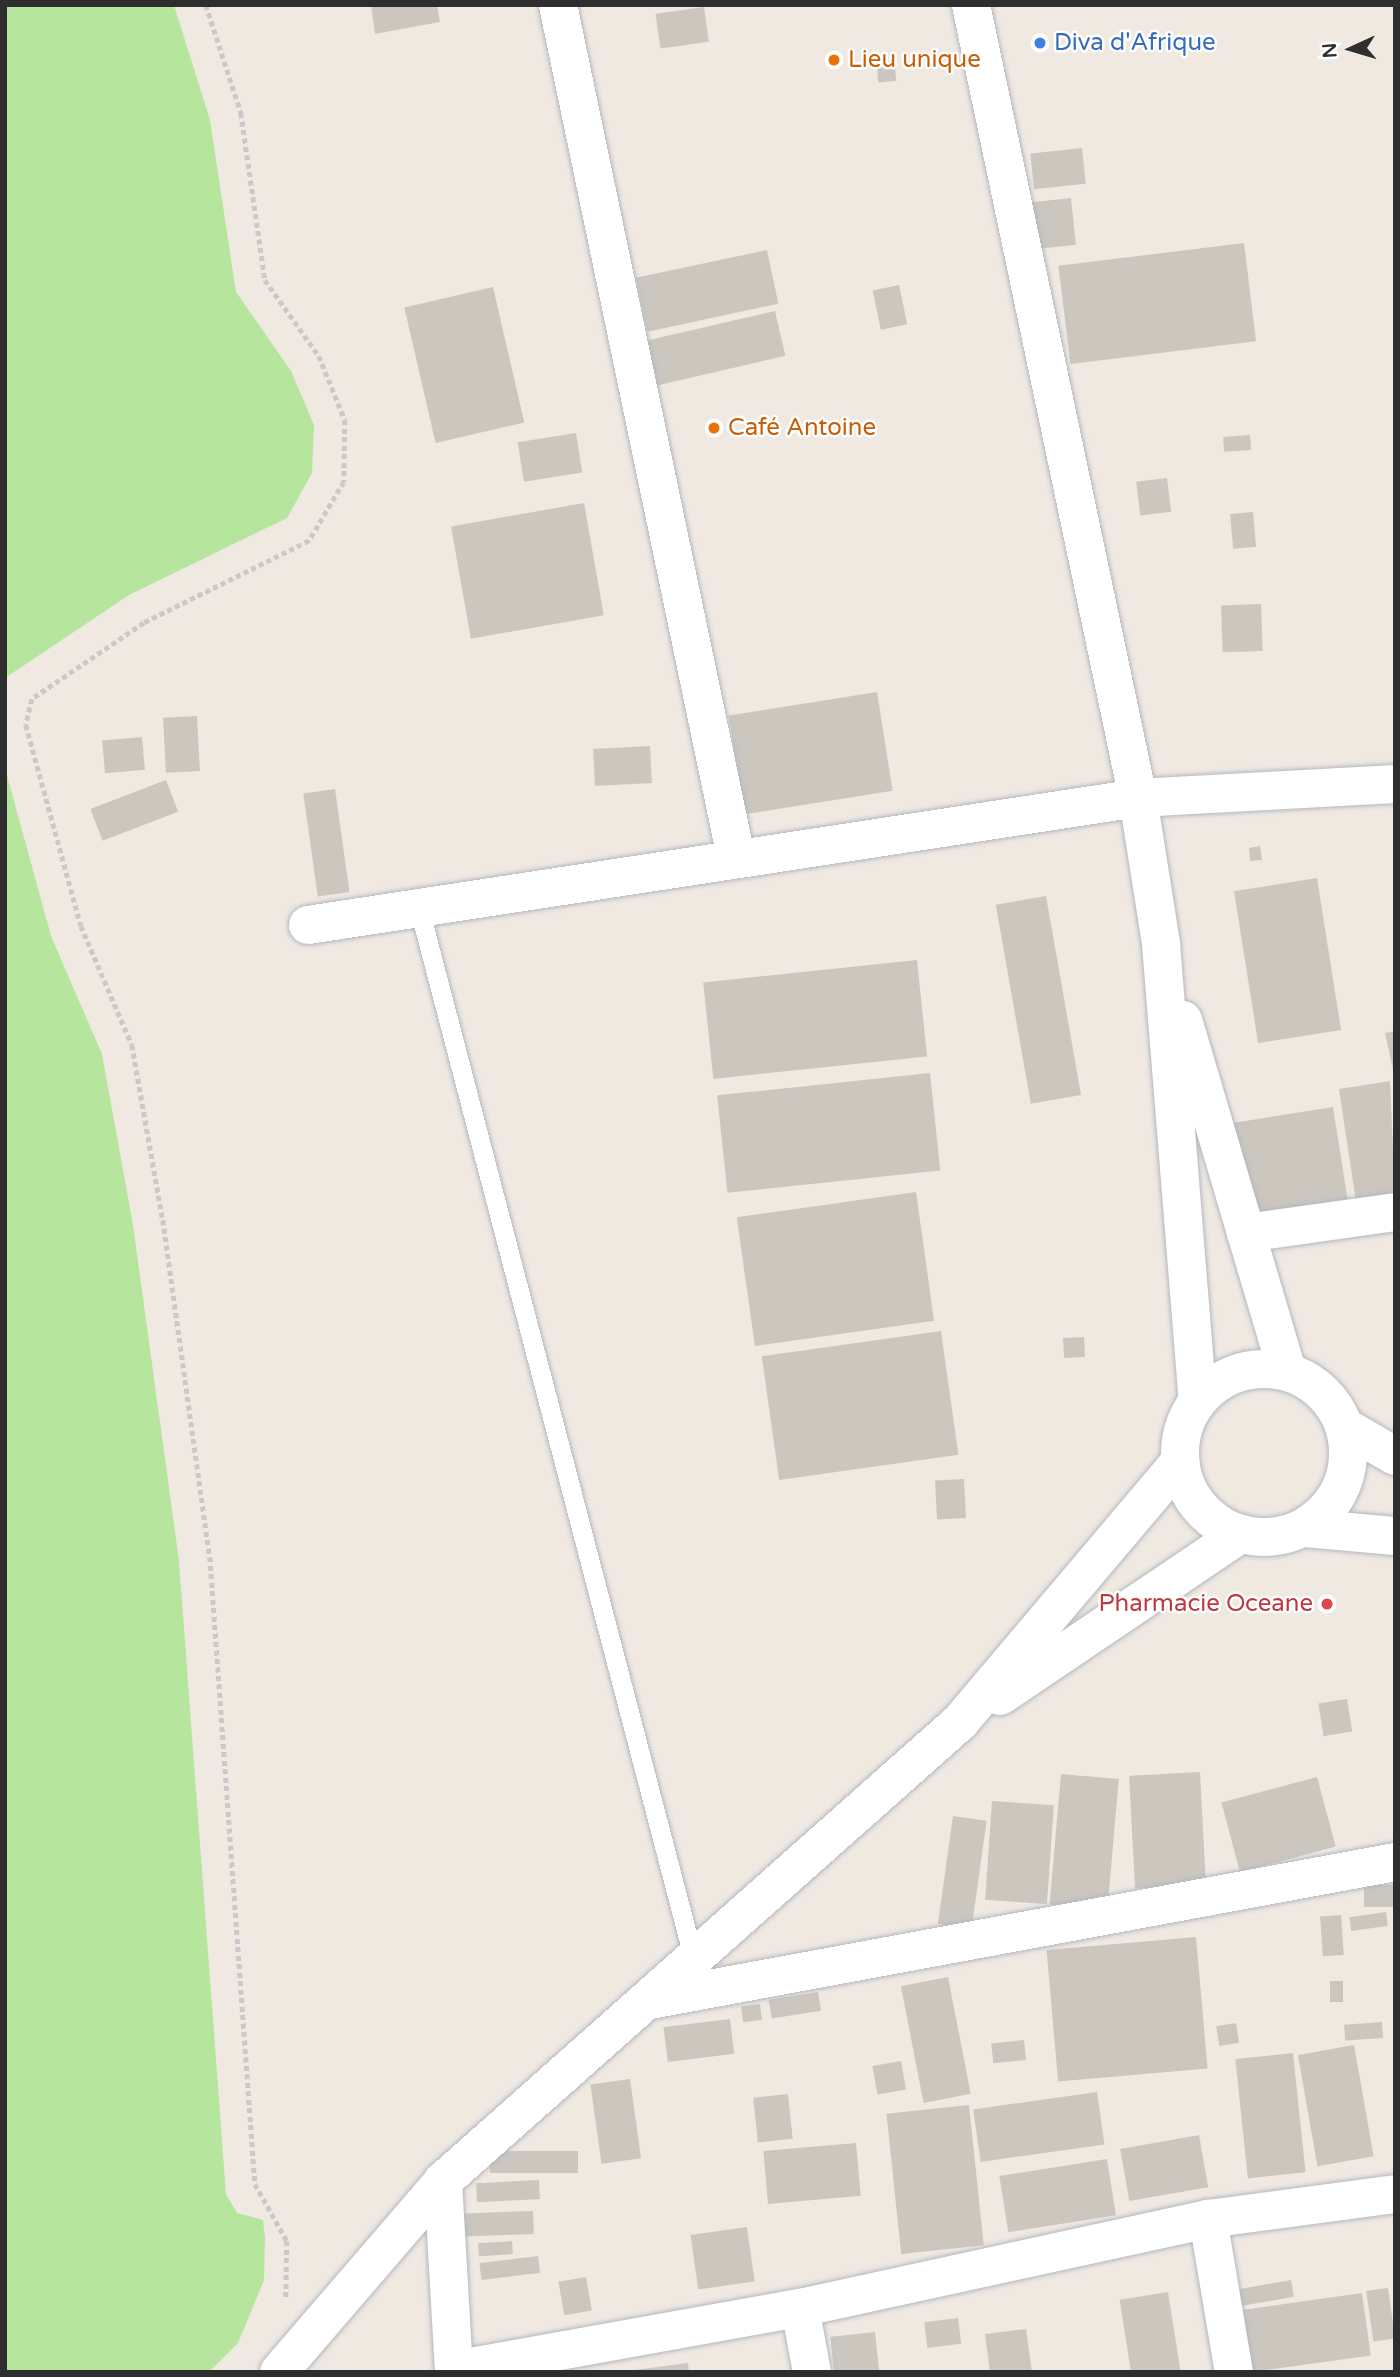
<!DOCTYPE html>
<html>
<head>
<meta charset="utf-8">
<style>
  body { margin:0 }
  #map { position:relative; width:1400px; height:2377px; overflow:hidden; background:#efe9e1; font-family:"Varela Round",sans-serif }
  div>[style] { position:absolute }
  .green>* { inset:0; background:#b6e59e }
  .building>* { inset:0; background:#cbc7bf; transform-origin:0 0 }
  .path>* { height:4.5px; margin-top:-2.25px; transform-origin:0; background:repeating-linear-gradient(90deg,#c9c9c9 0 5px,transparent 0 8.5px) }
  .roads { filter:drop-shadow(0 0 2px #b4b7c1) drop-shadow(0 0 2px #b4b7c1) }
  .lane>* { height:19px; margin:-9.5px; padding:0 9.5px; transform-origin:9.5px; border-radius:9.5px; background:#fff }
  .street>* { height:38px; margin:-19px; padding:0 19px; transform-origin:19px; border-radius:19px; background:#fff }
  .secondary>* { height:38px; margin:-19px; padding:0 19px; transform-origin:19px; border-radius:19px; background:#fff }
  .secondary>.ring { margin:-19px; padding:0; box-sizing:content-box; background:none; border:38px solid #fff; border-radius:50% }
  .dots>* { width:19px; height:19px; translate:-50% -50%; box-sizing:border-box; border:4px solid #fff; border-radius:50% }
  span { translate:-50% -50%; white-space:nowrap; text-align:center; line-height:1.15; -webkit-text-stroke:5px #fff; paint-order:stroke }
  .shop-label { font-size:24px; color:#366cbe }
  .left { translate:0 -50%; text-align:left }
  .food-label { font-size:24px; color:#c56008 }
  .health-label { font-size:24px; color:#be3a42 }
  .right { translate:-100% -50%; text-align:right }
  .frame { position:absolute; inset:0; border:7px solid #2e2e2e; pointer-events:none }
  .north { position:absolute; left:1316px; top:14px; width:70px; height:70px; -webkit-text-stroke:5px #fff; paint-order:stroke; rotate:266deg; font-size:19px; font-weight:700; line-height:28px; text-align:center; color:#2e2e2e }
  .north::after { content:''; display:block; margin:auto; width:24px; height:32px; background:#2e2e2e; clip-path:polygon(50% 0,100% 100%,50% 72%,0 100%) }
</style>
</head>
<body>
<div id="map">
  <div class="green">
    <i style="clip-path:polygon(5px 5px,174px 5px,210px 120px,236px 292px,291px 371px,314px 425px,312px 473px,287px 518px,129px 595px,5px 678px)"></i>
    <i style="clip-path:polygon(5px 768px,51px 936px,102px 1054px,133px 1225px,179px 1561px,226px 2194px,237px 2213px,263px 2220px,265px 2238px,264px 2280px,238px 2343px,209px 2372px,5px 2372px)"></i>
  </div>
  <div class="building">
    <i style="clip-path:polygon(371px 5px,437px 5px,440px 22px,375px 34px)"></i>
    <i style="left:704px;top:7px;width:35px;height:49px;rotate:82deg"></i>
    <i style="left:895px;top:65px;width:16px;height:18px;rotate:86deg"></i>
    <i style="left:1082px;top:148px;width:36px;height:52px;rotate:84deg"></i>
    <i style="left:1071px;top:198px;width:47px;height:40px;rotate:84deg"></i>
    <i style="left:1244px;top:243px;width:99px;height:187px;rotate:83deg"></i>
    <i style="left:767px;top:250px;width:55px;height:134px;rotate:78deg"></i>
    <i style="left:899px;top:285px;width:40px;height:27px;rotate:78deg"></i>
    <i style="left:493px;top:287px;width:139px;height:91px;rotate:77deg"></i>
    <i style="left:775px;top:311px;width:46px;height:137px;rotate:77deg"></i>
    <i style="left:576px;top:433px;width:40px;height:59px;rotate:81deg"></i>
    <i style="left:1250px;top:435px;width:15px;height:27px;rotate:86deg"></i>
    <i style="left:1167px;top:478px;width:34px;height:31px;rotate:83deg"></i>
    <i style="left:584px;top:503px;width:114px;height:135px;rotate:80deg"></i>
    <i style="left:1253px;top:512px;width:35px;height:23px;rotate:85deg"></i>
    <i style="left:1261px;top:604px;width:47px;height:40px;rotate:88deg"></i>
    <i style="left:877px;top:692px;width:100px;height:150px;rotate:81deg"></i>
    <i style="left:197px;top:716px;width:55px;height:34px;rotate:87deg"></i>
    <i style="left:142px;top:737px;width:33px;height:40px;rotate:85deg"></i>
    <i style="left:650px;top:746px;width:37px;height:57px;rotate:87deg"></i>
    <i style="left:166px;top:780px;width:34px;height:81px;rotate:69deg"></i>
    <i style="left:335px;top:789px;width:104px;height:32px;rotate:82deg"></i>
    <i style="clip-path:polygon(1260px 846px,1262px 860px,1250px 861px,1249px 848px)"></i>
    <i style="left:1317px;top:878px;width:154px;height:84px;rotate:81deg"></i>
    <i style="left:1046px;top:896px;width:202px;height:51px;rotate:80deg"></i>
    <i style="left:917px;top:960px;width:97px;height:215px;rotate:84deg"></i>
    <i style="clip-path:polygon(1395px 1031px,1395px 1074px,1394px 1074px,1385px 1033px)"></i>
    <i style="left:930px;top:1073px;width:98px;height:214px;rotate:84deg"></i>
    <i style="clip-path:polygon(1390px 1081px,1395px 1196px,1356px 1202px,1339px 1089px)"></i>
    <i style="left:1333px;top:1107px;width:98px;height:102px;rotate:81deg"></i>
    <i style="left:916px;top:1192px;width:130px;height:181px;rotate:82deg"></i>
    <i style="left:941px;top:1331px;width:125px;height:181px;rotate:82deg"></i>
    <i style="left:1084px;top:1337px;width:20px;height:21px;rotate:87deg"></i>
    <i style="left:964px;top:1479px;width:39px;height:29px;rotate:87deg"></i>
    <i style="left:1347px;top:1699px;width:33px;height:29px;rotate:81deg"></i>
    <i style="left:1200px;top:1772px;width:113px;height:71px;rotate:87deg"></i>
    <i style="left:1061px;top:1774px;width:58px;height:131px;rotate:5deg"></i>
    <i style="left:1317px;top:1777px;width:72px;height:99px;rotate:75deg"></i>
    <i style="left:992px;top:1801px;width:62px;height:99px;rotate:4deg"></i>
    <i style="left:953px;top:1816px;width:34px;height:109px;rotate:8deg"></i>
    <i style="left:1395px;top:1885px;width:22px;height:31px;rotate:90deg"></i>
    <i style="left:1386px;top:1912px;width:14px;height:37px;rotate:82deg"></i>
    <i style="left:1341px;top:1915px;width:40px;height:21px;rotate:86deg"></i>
    <i style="left:1196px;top:1937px;width:132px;height:150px;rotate:85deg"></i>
    <i style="left:948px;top:1977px;width:119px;height:48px;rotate:79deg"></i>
    <i style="left:1330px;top:1981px;width:13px;height:21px"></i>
    <i style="left:818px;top:1992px;width:19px;height:50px;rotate:81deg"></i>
    <i style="left:760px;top:2004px;width:16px;height:19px;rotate:83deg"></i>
    <i style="left:730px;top:2019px;width:35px;height:67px;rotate:83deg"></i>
    <i style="left:1382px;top:2022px;width:16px;height:38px;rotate:86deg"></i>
    <i style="left:1236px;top:2023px;width:20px;height:20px;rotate:81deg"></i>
    <i style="left:1024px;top:2040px;width:20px;height:33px;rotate:84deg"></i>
    <i style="left:1354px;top:2045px;width:113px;height:57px;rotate:80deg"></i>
    <i style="left:1293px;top:2053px;width:120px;height:58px;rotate:84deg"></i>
    <i style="left:901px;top:2061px;width:29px;height:29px;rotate:80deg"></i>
    <i style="left:630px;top:2079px;width:80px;height:40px;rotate:82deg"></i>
    <i style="left:1097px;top:2092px;width:53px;height:125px;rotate:82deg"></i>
    <i style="left:788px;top:2094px;width:45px;height:35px;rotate:84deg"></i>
    <i style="left:969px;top:2105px;width:141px;height:83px;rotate:84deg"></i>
    <i style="left:1199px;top:2135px;width:53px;height:80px;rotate:80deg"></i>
    <i style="left:856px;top:2143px;width:53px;height:93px;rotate:85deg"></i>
    <i style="left:578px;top:2151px;width:22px;height:88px;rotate:90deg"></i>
    <i style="left:1107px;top:2159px;width:57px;height:109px;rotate:81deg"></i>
    <i style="left:539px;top:2180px;width:19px;height:63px;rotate:87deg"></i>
    <i style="left:533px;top:2211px;width:23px;height:69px;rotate:88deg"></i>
    <i style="left:747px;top:2227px;width:55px;height:57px;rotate:82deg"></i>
    <i style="left:512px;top:2241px;width:13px;height:34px;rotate:86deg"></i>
    <i style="left:538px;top:2256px;width:17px;height:59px;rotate:83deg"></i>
    <i style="left:586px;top:2277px;width:34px;height:28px;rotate:80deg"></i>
    <i style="left:1291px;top:2280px;width:17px;height:88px;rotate:80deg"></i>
    <i style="left:1388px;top:2288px;width:51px;height:22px;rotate:82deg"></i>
    <i style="left:1168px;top:2292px;width:81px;height:49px;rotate:81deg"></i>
    <i style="left:1362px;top:2293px;width:63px;height:125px;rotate:82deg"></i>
    <i style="left:958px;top:2318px;width:26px;height:34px;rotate:83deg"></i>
    <i style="clip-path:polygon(1026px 2329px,1032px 2372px,990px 2372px,985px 2334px)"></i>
    <i style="left:875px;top:2332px;width:40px;height:45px;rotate:84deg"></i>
    <i style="clip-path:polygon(688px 2363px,689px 2372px,635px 2372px,635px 2370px)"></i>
  </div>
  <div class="path">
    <i style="left:206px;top:5px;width:114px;rotate:72deg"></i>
    <i style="left:241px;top:113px;width:169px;rotate:81.8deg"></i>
    <i style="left:265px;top:280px;width:93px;rotate:54.6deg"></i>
    <i style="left:319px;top:356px;width:69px;rotate:67.9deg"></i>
    <i style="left:345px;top:420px;width:62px;rotate:90.9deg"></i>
    <i style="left:344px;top:482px;width:69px;rotate:120.7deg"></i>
    <i style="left:309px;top:541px;width:184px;rotate:153.6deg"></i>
    <i style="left:144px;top:623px;width:135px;rotate:145.8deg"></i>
    <i style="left:32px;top:699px;width:27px;rotate:103deg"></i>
    <i style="left:26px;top:725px;width:208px;rotate:74.7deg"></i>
    <i style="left:81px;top:926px;width:129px;rotate:66.8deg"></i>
    <i style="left:132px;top:1045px;width:178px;rotate:80deg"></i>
    <i style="left:163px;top:1220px;width:340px;rotate:82.1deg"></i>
    <i style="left:210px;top:1557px;width:629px;rotate:85.89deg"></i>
    <i style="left:255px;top:2184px;width:65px;rotate:60.7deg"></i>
    <i style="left:287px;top:2241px;width:58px;rotate:91deg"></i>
  </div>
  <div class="roads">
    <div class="lane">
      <i style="left:419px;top:908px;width:1088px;rotate:75.36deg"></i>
    </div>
    <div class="street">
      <i style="left:558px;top:5px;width:870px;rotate:78.2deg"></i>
      <i style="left:308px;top:925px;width:840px;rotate:-8.7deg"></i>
      <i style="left:1138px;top:798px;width:257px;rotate:-3.1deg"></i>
      <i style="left:1246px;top:1233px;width:150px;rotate:-8deg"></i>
      <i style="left:1000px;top:1696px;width:290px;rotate:-34deg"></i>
      <i style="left:650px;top:2000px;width:758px;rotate:-10.49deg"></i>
      <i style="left:443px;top:2181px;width:191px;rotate:86.7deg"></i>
      <i style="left:1208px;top:2219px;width:155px;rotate:80.4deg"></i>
      <i style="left:800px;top:2308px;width:65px;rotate:79.4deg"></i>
      <i style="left:454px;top:2370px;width:352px;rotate:-10.2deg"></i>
      <i style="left:800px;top:2308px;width:418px;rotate:-12.3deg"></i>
      <i style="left:1208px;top:2219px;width:189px;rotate:-7.6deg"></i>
      <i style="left:279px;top:2372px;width:252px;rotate:-49.3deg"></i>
      <i style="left:443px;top:2181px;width:691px;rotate:-41.6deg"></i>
      <i style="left:960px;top:1722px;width:341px;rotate:-49.8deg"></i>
    </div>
    <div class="secondary">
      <i style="left:971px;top:5px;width:810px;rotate:78.11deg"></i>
      <i style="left:1138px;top:798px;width:148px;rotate:81deg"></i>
      <i style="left:1161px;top:944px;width:457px;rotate:85.4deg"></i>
      <i style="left:1183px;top:1020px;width:366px;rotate:73.5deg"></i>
      <i class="ring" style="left:1180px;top:1369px;width:130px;height:130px"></i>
      <i style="left:1345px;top:1427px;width:58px;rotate:30.1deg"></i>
      <i style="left:1305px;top:1528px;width:90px;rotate:5.1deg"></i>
    </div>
  </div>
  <div class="dots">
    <i style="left:1040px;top:43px;background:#3f7fe0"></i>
    <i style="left:834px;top:60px;background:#e8710a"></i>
    <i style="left:714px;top:428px;background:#e8710a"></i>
    <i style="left:1327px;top:1604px;background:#e0444e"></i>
  </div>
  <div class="shop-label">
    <span class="left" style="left:1054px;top:43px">Diva d'Afrique</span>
  </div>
  <div class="food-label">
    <span class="left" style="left:848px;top:60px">Lieu unique</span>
    <span class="left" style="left:728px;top:428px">Café Antoine</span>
  </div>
  <div class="health-label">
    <span class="right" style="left:1313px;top:1604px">Pharmacie Oceane</span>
  </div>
  <div class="frame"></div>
  <div class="north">N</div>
</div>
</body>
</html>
